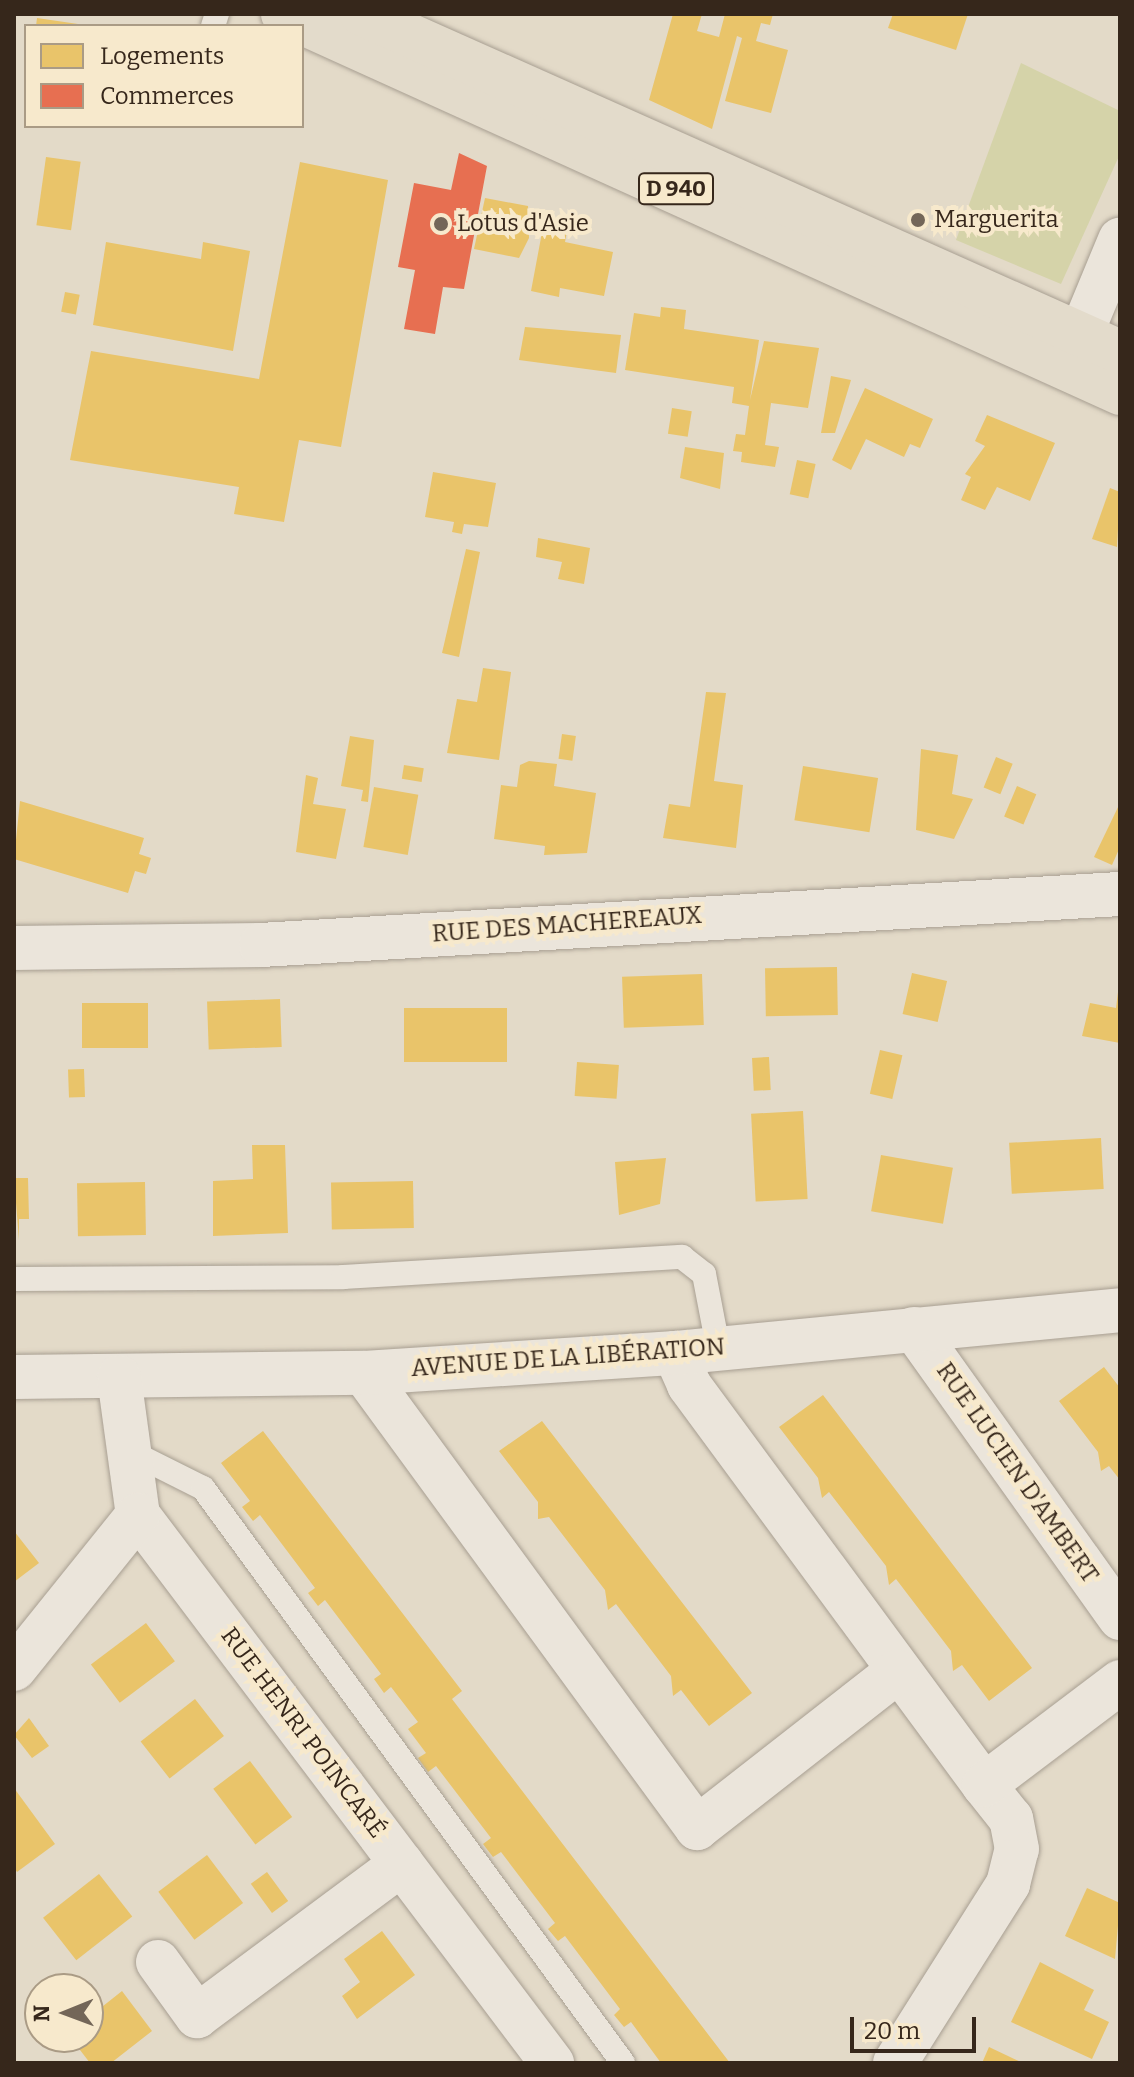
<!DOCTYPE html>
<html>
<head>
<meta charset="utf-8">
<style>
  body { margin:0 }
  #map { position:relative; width:1134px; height:2077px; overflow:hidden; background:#e3dac8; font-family:Bitter,serif }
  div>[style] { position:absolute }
  .green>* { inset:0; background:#d5d3a9 }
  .homes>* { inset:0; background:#e9c46a; transform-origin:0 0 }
  .shops>* { inset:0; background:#e76f51 }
  .roads { filter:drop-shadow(0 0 2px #a89f92) drop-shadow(0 0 2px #a89f92) }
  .lane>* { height:24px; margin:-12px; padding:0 12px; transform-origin:12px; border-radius:12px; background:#ebe5db }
  .street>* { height:44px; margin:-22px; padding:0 22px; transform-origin:22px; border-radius:22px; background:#ebe5db }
  .primary>* { height:44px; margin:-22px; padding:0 22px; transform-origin:22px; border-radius:22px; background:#e3dbcb }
  .dots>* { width:22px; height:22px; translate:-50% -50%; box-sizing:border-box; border:4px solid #f7e9cc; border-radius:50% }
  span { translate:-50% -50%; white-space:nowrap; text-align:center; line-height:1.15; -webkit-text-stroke:8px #f7e9cc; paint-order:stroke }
  .shield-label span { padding:2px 6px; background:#f7e9cc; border:2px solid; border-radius:6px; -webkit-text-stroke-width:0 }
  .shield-label { font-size:22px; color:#36271b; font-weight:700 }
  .poi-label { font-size:24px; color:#36271b }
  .left { translate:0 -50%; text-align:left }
  .street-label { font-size:24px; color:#36271b }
  .frame { position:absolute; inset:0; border:16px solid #36271b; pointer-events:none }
  .legend { position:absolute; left:24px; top:24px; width:280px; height:104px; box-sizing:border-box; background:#f7e9cc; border:2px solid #aa9b85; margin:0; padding:10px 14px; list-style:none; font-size:24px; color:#36271b }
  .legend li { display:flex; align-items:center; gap:16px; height:40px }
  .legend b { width:40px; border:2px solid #aa9b85 }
  .north { position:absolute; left:24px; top:1973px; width:80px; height:80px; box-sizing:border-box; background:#f7e9cc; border:2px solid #aa9b85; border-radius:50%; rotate:269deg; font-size:22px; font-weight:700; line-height:32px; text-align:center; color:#36271b }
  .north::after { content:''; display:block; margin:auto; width:28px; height:36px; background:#736658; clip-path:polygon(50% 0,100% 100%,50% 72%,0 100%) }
  .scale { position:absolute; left:850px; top:2017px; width:126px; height:36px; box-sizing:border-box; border:4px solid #36271b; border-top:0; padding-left:10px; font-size:24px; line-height:28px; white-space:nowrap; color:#36271b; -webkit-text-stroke:6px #f7e9cc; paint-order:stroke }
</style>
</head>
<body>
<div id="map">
  <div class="green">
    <i style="clip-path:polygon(1021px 63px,1120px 111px,1120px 154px,1061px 284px,956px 240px)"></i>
  </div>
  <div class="homes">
    <i style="clip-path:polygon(673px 14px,702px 14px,697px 31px,719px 37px,725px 14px,773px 14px,770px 25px,761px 23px,756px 41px,788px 50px,771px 113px,725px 101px,742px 38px,737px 36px,712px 129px,649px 100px)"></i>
    <i style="clip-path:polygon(893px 14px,968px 14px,956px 50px,888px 28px)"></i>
    <i style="clip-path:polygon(37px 18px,78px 24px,78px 26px,36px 26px)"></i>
    <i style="left:46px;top:157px;width:35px;height:69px;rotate:8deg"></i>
    <i style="clip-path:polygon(300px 162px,388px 180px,341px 447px,299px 440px,284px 522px,234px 514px,239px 487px,70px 460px,91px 351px,259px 379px)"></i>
    <i style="clip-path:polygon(485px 198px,528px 206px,529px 238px,519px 258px,474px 249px)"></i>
    <i style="clip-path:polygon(543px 227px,567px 231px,565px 242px,613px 252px,604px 296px,560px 288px,559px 297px,531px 291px)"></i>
    <i style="clip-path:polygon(106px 242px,201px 259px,203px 242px,250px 251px,233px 351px,93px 325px)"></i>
    <i style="left:65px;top:292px;width:15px;height:20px;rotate:11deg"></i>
    <i style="clip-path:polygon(661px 307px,686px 310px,684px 329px,759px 340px,750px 400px,764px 341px,819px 348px,808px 408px,771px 403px,765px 445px,779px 447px,775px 467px,741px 462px,742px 452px,733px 451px,736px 434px,745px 435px,749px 406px,732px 403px,734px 387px,625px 370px,634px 313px,660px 317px)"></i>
    <i style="clip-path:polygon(525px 327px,621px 335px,616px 373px,519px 360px)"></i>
    <i style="clip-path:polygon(831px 376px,851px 380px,835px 433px,821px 433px)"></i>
    <i style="clip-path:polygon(865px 388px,933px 419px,920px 448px,910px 444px,904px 457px,866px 439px,851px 470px,832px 460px)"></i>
    <i style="left:672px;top:408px;width:20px;height:26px;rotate:9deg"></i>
    <i style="clip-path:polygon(987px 415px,1055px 443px,1030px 501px,997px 487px,985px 510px,961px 500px,971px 477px,965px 474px,985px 446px,975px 441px)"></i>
    <i style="clip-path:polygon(685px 447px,724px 453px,720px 489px,680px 478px)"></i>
    <i style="left:797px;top:460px;width:19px;height:35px;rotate:12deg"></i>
    <i style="clip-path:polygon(433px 472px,496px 483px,488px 527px,464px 524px,462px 534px,452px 532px,454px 522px,425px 517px)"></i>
    <i style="clip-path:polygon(1110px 488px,1120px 492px,1117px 547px,1092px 539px)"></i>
    <i style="clip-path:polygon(538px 538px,590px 548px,584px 584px,558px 579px,562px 562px,536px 557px)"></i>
    <i style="clip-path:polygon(466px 549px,480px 552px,459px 657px,442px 653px)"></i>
    <i style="clip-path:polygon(483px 668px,511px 672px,499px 760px,447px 753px,457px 699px,477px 702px)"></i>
    <i style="clip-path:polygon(706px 692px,726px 693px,714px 781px,743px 785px,736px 848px,663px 838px,669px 804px,690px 807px)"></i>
    <i style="left:562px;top:734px;width:14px;height:25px;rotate:8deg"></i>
    <i style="clip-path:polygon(350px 736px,374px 740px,368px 802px,361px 801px,363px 790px,341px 786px)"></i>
    <i style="clip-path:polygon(921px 749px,958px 755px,952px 794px,973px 799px,954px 839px,916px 830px)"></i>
    <i style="left:996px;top:757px;width:18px;height:33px;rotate:22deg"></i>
    <i style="clip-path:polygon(529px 761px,557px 764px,554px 786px,596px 793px,587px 853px,544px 855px,545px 846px,494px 839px,501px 785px,517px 787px,520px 765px)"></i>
    <i style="left:404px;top:765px;width:20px;height:14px;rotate:9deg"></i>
    <i style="left:803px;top:766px;width:76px;height:55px;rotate:9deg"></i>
    <i style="clip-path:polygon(306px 775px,318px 778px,313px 804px,346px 809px,336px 859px,296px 852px)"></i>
    <i style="left:1017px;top:786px;width:21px;height:33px;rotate:23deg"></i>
    <i style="left:374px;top:787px;width:45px;height:61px;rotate:10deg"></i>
    <i style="clip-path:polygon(20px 801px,144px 838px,139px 854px,151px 858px,146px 874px,135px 871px,128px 893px,14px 859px)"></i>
    <i style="clip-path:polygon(1120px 803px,1120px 847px,1112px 865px,1094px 857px)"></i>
    <i style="left:837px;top:967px;width:48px;height:72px;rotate:89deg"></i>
    <i style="left:912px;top:973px;width:36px;height:42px;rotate:13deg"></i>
    <i style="left:702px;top:974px;width:51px;height:80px;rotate:88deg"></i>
    <i style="clip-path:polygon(1118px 992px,1120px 1043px,1082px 1036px,1090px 1003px,1116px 1008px)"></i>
    <i style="left:280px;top:999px;width:48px;height:73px;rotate:88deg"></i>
    <i style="left:148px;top:1003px;width:45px;height:66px;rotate:90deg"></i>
    <i style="left:404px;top:1008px;width:103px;height:54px"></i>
    <i style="left:880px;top:1050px;width:23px;height:45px;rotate:13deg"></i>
    <i style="left:769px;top:1057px;width:33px;height:17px;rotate:87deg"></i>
    <i style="left:577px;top:1062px;width:42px;height:34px;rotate:4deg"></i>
    <i style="left:84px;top:1069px;width:28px;height:16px;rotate:88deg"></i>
    <i style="left:803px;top:1111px;width:88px;height:52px;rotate:87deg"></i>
    <i style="left:1101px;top:1138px;width:51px;height:92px;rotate:87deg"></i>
    <i style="clip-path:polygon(252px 1145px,285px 1145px,288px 1233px,213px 1236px,213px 1181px,253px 1179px)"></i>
    <i style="left:881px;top:1155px;width:73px;height:57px;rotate:10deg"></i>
    <i style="clip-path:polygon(666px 1158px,660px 1204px,619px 1215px,615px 1162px)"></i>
    <i style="clip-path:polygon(14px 1178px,28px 1178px,29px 1219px,19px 1219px,19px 1240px)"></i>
    <i style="left:413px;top:1181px;width:47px;height:82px;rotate:89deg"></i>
    <i style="left:145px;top:1182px;width:53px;height:68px;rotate:89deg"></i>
    <i style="clip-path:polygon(1104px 1367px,1120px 1388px,1120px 1480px,1109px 1466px,1101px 1471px,1098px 1452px,1059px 1401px)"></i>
    <i style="clip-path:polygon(823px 1395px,1032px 1668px,989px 1701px,962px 1665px,953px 1671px,951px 1651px,896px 1579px,889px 1585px,886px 1566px,829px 1492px,822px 1498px,818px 1478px,779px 1427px)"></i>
    <i style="clip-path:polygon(542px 1421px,752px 1693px,709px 1726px,681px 1690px,673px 1696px,671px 1676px,616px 1604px,608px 1610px,605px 1590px,549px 1517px,538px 1519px,538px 1502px,499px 1451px)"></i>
    <i style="clip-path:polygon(263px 1431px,462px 1691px,452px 1699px,730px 2063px,661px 2063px,631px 2022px,624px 2027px,614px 2015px,620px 2009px,565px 1936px,558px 1941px,548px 1929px,555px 1923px,501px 1852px,493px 1857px,483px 1844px,491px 1838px,436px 1766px,428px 1772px,418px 1758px,426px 1753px,408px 1729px,418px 1722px,391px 1687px,384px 1693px,374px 1679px,381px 1674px,325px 1600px,318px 1606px,308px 1593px,315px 1588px,260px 1515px,253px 1521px,242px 1507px,250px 1501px,221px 1463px)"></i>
    <i style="clip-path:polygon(14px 1531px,39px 1563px,14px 1582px)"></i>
    <i style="left:146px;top:1623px;width:48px;height:69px;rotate:53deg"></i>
    <i style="left:195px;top:1699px;width:47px;height:69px;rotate:52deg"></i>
    <i style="clip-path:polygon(29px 1718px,49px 1746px,32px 1758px,14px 1735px)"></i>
    <i style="left:250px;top:1761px;width:70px;height:46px;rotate:53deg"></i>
    <i style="clip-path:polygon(14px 1788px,55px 1844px,17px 1872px,14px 1867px)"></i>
    <i style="left:207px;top:1855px;width:60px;height:61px;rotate:53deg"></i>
    <i style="left:267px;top:1872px;width:36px;height:20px;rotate:54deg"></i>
    <i style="left:99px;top:1874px;width:54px;height:71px;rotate:52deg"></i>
    <i style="clip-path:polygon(1087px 1888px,1120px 1903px,1115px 1959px,1065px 1936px)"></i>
    <i style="clip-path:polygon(382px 1931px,415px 1975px,357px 2019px,342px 1996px,360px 1982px,344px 1959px)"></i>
    <i style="clip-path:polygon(1040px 1962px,1094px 1990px,1084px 2010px,1109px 2022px,1092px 2059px,1011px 2022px)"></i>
    <i style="clip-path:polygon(122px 1991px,152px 2031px,111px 2063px,90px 2063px,70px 2037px,88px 2037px,88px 2018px)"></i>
    <i style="clip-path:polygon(989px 2047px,1023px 2063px,982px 2063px)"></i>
  </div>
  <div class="shops">
    <i style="clip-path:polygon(459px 153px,487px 166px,464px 289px,443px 287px,435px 334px,404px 329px,415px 270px,398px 267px,414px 183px,451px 190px)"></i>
  </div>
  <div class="roads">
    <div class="lane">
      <i style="left:213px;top:26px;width:13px;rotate:-72deg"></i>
      <i style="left:14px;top:1279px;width:329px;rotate:-0.3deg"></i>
      <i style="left:343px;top:1277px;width:340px;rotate:-3.4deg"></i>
      <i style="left:682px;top:1257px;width:28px;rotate:38deg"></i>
      <i style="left:704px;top:1274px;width:74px;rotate:79.1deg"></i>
      <i style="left:127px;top:1450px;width:85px;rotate:26.6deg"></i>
      <i style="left:203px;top:1488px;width:712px;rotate:53.85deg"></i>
    </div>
    <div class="street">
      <i style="left:1067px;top:368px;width:139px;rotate:-67.5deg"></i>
      <i style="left:14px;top:948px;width:247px;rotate:-0.7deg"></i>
      <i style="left:261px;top:945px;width:861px;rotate:-3.4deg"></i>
      <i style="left:914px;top:1329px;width:355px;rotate:54.5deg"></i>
      <i style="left:675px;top:1353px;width:35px;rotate:66deg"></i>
      <i style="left:689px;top:1385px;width:497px;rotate:53.6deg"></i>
      <i style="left:364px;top:1373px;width:564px;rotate:53.8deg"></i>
      <i style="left:697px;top:1828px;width:254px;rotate:-38deg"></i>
      <i style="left:14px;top:1377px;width:350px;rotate:-0.7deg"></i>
      <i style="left:364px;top:1373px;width:312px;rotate:-3.7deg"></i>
      <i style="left:675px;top:1353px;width:447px;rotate:-5.5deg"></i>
      <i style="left:119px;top:1377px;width:139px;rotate:82.2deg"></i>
      <i style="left:138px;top:1515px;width:687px;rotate:52.93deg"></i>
      <i style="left:14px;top:1669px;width:198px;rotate:-51.2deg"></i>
      <i style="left:158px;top:1962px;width:67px;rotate:54.2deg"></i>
      <i style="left:197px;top:2016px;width:255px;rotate:-36.6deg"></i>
      <i style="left:895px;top:2063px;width:212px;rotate:-57.7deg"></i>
      <i style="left:1008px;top:1884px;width:36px;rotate:-76deg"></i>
      <i style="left:1017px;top:1849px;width:31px;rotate:-101deg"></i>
      <i style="left:1011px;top:1819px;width:43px;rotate:-128.5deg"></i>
      <i style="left:984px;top:1785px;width:171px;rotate:-37.1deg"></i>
    </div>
    <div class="primary">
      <i style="left:283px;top:14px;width:919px;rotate:24.36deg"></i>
      <i style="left:362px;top:14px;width:830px;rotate:24.03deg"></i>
    </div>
  </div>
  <div class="dots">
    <i style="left:918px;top:220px;background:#736658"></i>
    <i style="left:441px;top:224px;background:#736658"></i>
  </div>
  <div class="shield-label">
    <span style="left:676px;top:189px">D 940</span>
  </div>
  <div class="poi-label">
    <span class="left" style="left:934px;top:220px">Marguerita</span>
    <span class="left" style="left:457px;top:224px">Lotus d'Asie</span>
  </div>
  <div class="street-label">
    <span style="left:567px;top:925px;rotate:-4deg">RUE DES MACHEREAUX</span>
    <span style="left:568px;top:1358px;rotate:-4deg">AVENUE DE LA LIBÉRATION</span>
    <span style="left:1017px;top:1473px;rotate:55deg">RUE LUCIEN D'AMBERT</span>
    <span style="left:303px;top:1733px;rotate:53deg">RUE HENRI POINCARÉ</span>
  </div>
  <div class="frame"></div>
  <ul class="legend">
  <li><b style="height:22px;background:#e9c46a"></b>Logements</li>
  <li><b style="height:22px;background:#e76f51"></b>Commerces</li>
  </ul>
  <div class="north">N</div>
  <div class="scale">20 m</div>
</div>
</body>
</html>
